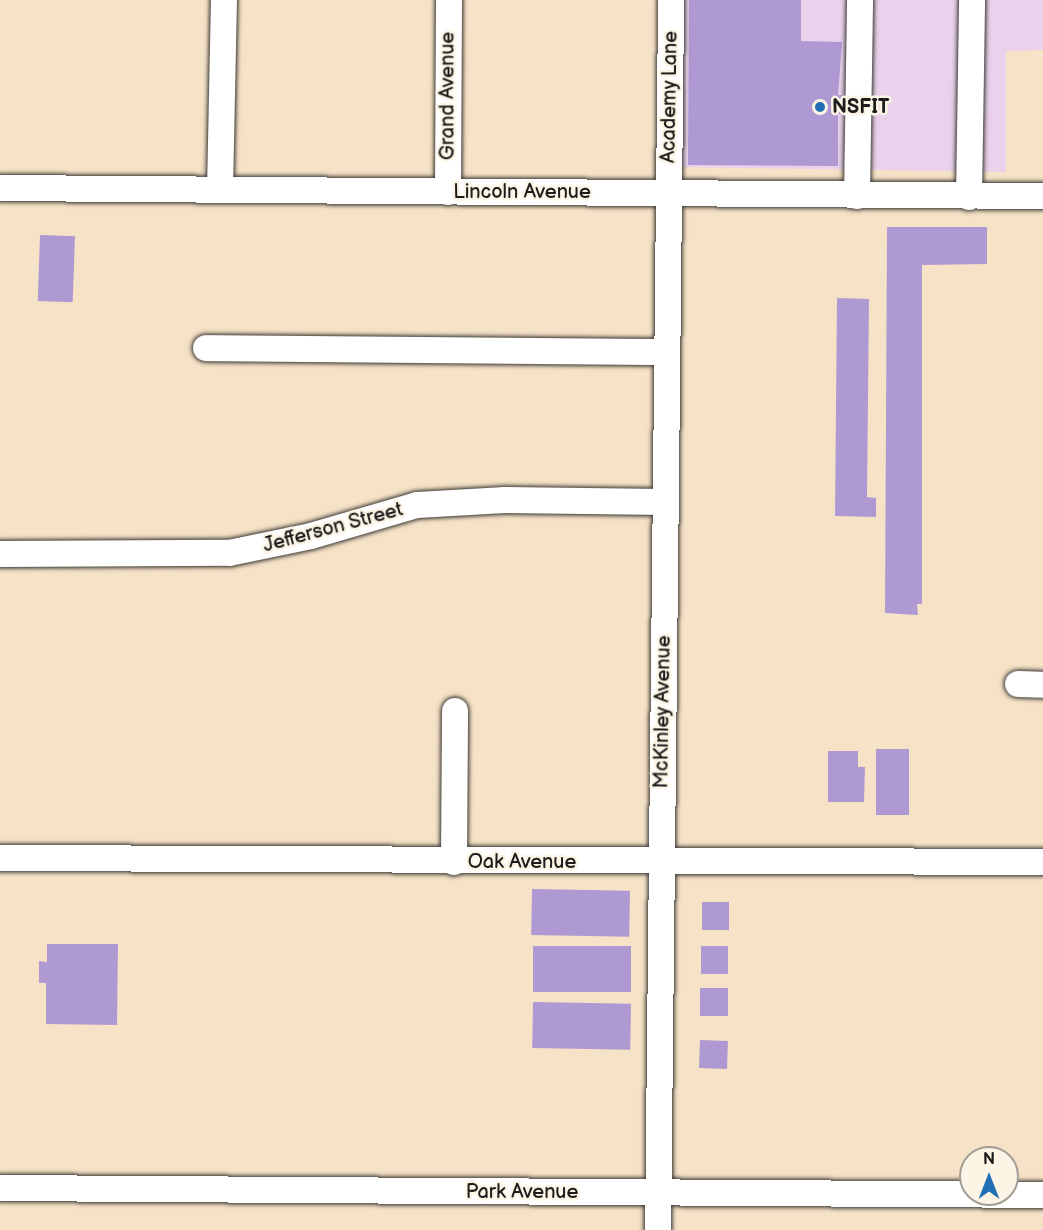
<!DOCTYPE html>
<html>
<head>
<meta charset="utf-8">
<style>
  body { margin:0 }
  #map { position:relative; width:1043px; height:1230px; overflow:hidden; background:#f6e2c6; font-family:"Balsamiq Sans",sans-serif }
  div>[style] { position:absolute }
  .built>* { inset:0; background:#ead1ec }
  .building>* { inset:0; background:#af99d3; transform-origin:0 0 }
  .roads { filter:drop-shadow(0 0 2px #3d3a36) drop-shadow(0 0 2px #3d3a36) }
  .minor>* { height:26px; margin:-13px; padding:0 13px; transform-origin:13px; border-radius:13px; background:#fff }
  .dots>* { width:16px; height:16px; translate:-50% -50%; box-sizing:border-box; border:3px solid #fcf5e5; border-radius:50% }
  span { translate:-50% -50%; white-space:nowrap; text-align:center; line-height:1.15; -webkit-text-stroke:5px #fcf5e5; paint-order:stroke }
  .street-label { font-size:20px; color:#1c1c1c }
  .poi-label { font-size:20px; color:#1c1c1c; font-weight:700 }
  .left { translate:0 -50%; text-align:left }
  .north { position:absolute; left:959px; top:1146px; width:60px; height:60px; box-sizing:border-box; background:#fcf5e5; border:2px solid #a29e95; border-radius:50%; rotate:0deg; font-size:16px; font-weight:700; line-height:24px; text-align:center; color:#1c1c1c }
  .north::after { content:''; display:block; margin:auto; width:21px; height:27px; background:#1f6fb2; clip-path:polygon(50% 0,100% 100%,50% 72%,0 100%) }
</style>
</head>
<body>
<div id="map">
  <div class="built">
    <i style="clip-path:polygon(681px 0,1043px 0,1043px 50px,1006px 51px,1006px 172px,677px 167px)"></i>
  </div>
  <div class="building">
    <i style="clip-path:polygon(689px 0,801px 0,801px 41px,842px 42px,838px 95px,848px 96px,848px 113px,838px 114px,838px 166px,688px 165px)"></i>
    <i style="clip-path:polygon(887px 227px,987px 227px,987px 264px,922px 265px,922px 604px,917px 604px,918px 615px,885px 613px)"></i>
    <i style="left:40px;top:235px;width:35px;height:66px;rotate:2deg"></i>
    <i style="clip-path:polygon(837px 298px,869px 299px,867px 497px,876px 498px,876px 517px,835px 516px)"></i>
    <i style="left:876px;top:749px;width:33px;height:66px"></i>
    <i style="clip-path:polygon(828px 751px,858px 751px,858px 767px,865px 767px,864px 802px,828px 802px)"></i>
    <i style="left:532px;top:889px;width:98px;height:46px;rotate:1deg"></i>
    <i style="left:702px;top:902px;width:27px;height:28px"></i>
    <i style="clip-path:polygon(47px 944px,118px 944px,117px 1025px,46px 1024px,46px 983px,39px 983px,39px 961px,47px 962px)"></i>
    <i style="left:533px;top:946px;width:98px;height:46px"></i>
    <i style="left:701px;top:946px;width:27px;height:28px"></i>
    <i style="left:700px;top:988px;width:28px;height:28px"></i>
    <i style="left:533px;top:1002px;width:98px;height:46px;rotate:1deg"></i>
    <i style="left:700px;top:1040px;width:28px;height:28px;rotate:2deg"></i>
  </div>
  <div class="roads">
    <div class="minor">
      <i style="left:0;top:188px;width:1043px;rotate:0.44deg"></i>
      <i style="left:220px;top:190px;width:190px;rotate:-88.8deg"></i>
      <i style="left:448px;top:192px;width:192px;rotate:-89.7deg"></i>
      <i style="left:857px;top:196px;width:196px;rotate:-89.1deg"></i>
      <i style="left:969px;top:197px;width:197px;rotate:-89.1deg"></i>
      <i style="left:206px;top:348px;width:461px;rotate:0.5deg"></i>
      <i style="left:0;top:554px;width:229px;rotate:-0.3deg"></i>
      <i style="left:229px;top:553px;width:84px;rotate:-11.7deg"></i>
      <i style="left:311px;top:536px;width:110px;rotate:-16.3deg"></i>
      <i style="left:417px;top:505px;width:88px;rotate:-3.3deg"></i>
      <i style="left:505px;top:500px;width:160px;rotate:0.7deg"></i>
      <i style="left:1018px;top:684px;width:25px;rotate:2deg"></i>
      <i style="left:0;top:858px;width:1043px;rotate:0.22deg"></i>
      <i style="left:454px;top:862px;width:151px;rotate:-89.6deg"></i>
      <i style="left:0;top:1188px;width:1043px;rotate:0.38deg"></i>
      <i style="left:658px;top:1230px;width:1230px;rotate:-89.39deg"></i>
    </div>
  </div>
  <div class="dots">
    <i style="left:820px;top:107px;background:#1f6fb2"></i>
  </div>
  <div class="street-label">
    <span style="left:448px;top:96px;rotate:-90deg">Grand Avenue</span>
    <span style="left:670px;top:97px;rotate:-89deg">Academy Lane</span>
    <span style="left:522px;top:192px">Lincoln Avenue</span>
    <span style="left:333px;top:528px;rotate:-15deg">Jefferson Street</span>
    <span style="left:663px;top:712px;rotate:-89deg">McKinley Avenue</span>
    <span style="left:522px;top:862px">Oak Avenue</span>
    <span style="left:522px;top:1192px">Park Avenue</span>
  </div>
  <div class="poi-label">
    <span class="left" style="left:832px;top:107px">NSFIT</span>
  </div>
  <div class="north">N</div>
</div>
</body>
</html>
